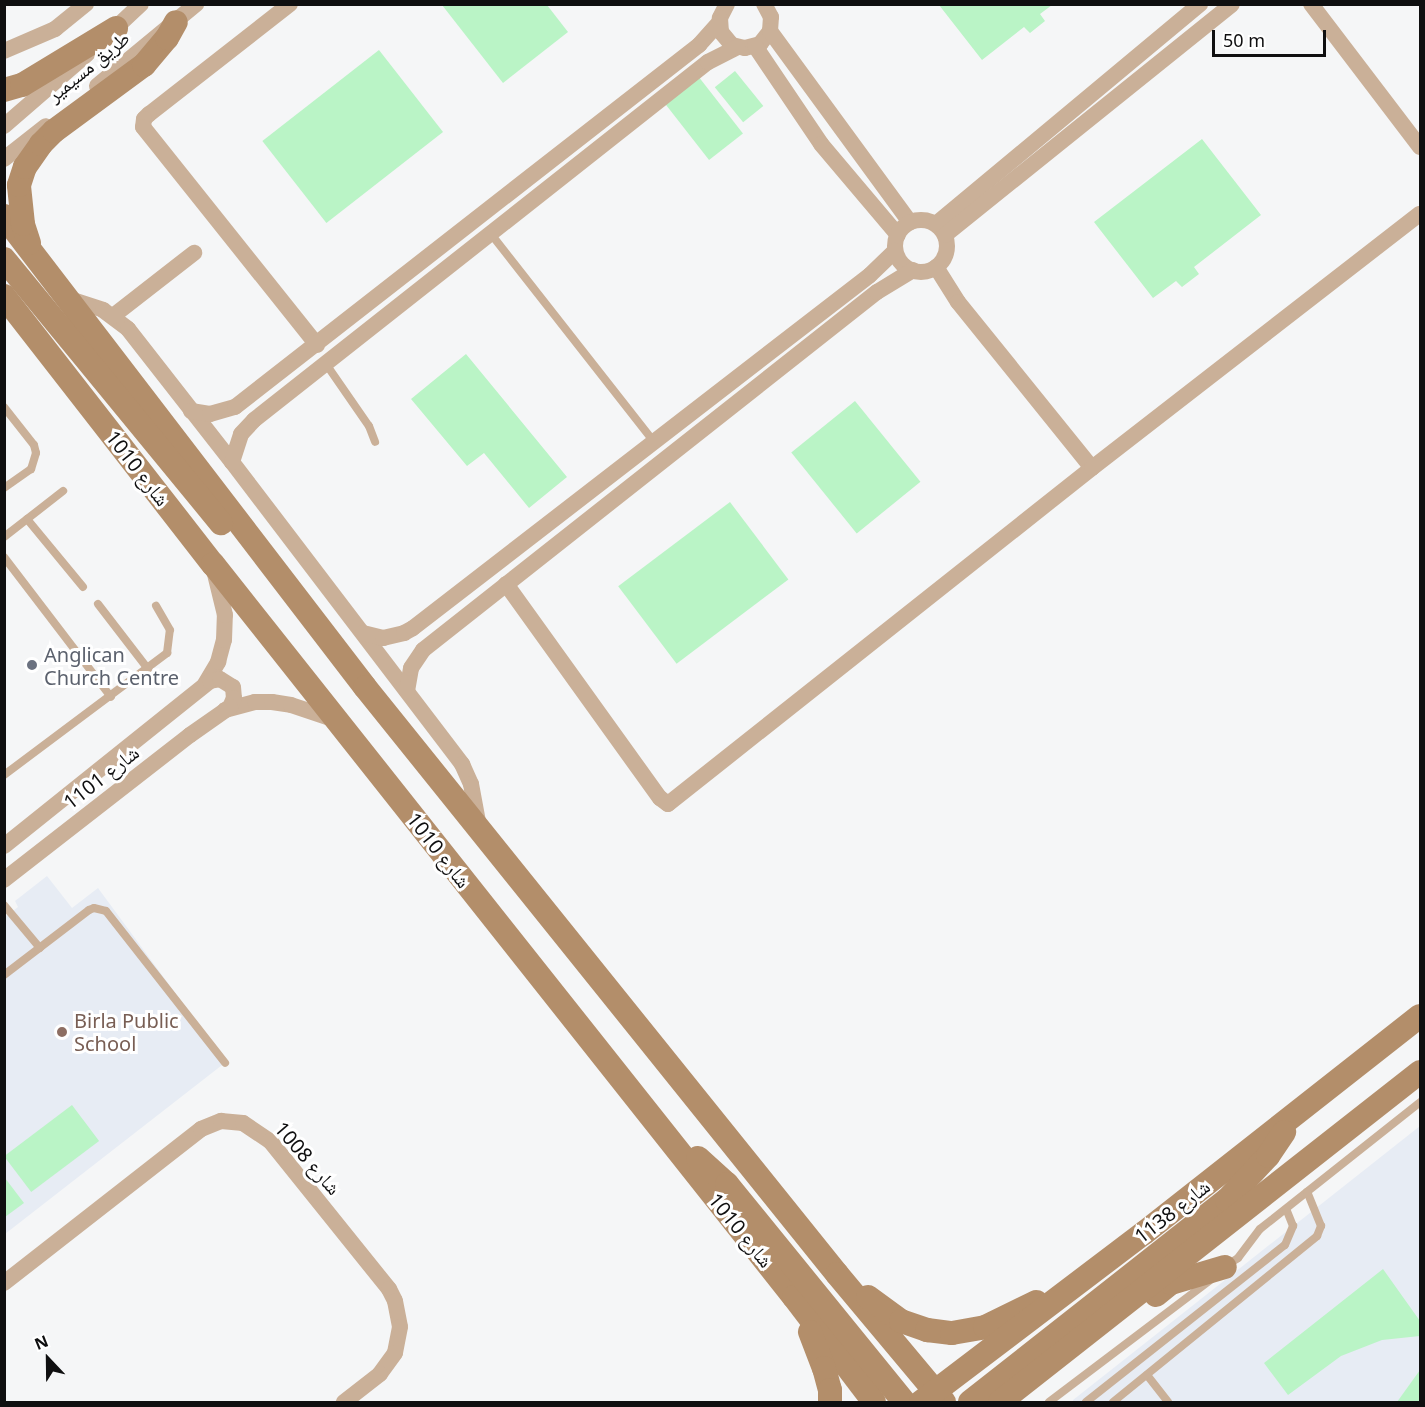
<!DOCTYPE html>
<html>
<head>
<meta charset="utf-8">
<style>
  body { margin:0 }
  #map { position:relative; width:1425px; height:1407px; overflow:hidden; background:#f5f6f7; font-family:"Noto Sans","Noto Naskh Arabic",sans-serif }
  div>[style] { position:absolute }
  .built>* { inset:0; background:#e7ecf4 }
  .green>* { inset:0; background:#baf4c6; transform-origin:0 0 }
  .lane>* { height:8px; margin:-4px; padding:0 4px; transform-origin:4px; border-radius:4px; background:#cab098 }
  .street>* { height:16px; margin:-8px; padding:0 8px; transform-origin:8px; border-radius:8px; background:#cab098 }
  .street>.ring { margin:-8px; padding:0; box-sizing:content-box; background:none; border:16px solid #cab098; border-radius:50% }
  .secondary>* { height:24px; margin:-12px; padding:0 12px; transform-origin:12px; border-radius:12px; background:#b38e6a }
  .dots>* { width:16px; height:16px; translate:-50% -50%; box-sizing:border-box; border:3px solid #fff; border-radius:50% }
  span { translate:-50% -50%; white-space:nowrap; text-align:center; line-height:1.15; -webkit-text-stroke:6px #fff; paint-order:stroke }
  .street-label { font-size:20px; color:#0f0f10 }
  .worship-label { font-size:20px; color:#5b616d }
  .left { translate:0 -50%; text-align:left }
  .education-label { font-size:20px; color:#785e54 }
  .frame { position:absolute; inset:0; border:6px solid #0f0f10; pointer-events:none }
  .north { position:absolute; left:18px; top:1329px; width:60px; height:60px; -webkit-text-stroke:4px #fff; paint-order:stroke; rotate:338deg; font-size:16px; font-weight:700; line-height:24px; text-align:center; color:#0f0f10 }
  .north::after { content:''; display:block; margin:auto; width:21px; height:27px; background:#0f0f10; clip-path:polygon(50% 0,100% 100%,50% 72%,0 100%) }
  .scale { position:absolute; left:1212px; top:30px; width:114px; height:27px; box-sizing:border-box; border:3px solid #0f0f10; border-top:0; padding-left:8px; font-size:18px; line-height:21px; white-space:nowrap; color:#0f0f10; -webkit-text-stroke:4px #fff; paint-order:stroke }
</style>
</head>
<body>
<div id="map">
  <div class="built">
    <i style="clip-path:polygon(47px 876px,72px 908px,98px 888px,226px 1062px,5px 1234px,5px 917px,18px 907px,15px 901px)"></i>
    <i style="clip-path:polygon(1420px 1126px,1420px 1402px,1073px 1402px,1073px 1400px)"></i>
  </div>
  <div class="green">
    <i style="clip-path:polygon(442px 5px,547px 5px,568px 32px,503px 83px)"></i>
    <i style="clip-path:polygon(939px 5px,1052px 5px,1040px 14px,1045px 21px,1030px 33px,1024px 27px,982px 60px)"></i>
    <i style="left:379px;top:50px;width:104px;height:148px;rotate:52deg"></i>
    <i style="left:735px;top:71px;width:45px;height:26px;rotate:51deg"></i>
    <i style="left:698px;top:76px;width:73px;height:43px;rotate:52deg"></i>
    <i style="clip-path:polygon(1202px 139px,1261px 215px,1194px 267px,1199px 274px,1182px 287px,1176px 281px,1153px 298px,1094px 222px)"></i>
    <i style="clip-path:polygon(466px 354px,567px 477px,529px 508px,484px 453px,467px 466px,411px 399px)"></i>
    <i style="left:855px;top:401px;width:104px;height:82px;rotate:51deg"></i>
    <i style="left:730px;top:502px;width:97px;height:140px;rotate:53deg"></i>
    <i style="left:72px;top:1105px;width:45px;height:85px;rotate:53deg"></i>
    <i style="clip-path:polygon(5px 1178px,24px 1203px,5px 1217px)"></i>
    <i style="clip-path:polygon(1383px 1269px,1420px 1321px,1420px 1336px,1382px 1340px,1341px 1356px,1288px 1395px,1264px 1363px)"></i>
    <i style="clip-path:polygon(1420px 1370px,1420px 1402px,1397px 1402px)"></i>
  </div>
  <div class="lane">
    <i style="left:491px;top:234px;width:264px;rotate:51.9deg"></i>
    <i style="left:326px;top:364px;width:75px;rotate:55.3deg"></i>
    <i style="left:369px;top:426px;width:17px;rotate:69deg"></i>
    <i style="left:4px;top:407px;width:48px;rotate:51.7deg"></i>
    <i style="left:34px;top:445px;width:8px;rotate:76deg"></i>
    <i style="left:36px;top:453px;width:17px;rotate:107deg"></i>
    <i style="left:31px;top:469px;width:33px;rotate:145deg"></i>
    <i style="left:27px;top:519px;width:88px;rotate:50.5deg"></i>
    <i style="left:4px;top:537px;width:75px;rotate:-37.9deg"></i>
    <i style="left:4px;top:557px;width:176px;rotate:52.6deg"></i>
    <i style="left:98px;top:604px;width:82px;rotate:52.4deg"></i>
    <i style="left:4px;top:775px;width:204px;rotate:-36.8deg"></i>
    <i style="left:167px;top:653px;width:23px;rotate:-83deg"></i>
    <i style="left:170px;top:630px;width:28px;rotate:-120deg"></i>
    <i style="left:4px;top:905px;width:56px;rotate:50.1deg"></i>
    <i style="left:4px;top:975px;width:107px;rotate:-37.4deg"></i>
    <i style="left:89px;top:910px;width:5px;rotate:-22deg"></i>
    <i style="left:94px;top:908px;width:12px;rotate:14deg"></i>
    <i style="left:106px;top:911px;width:193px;rotate:51.9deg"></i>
    <i style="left:1227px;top:1265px;width:13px;rotate:-32deg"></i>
    <i style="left:1238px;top:1258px;width:36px;rotate:-53deg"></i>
    <i style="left:1260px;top:1229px;width:204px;rotate:-38.4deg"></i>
    <i style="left:1147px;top:1375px;width:34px;rotate:52deg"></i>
    <i style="left:1049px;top:1402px;width:206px;rotate:-37.1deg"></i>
    <i style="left:1086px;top:1402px;width:253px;rotate:-38.3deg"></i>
    <i style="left:1285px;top:1245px;width:21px;rotate:-67deg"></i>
    <i style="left:1293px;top:1226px;width:18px;rotate:-112deg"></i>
    <i style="left:1113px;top:1402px;width:263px;rotate:-39.1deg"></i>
    <i style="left:1317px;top:1236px;width:11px;rotate:-68deg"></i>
    <i style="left:1321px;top:1226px;width:37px;rotate:-112deg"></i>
  </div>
  <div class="street">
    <i style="left:290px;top:4px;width:179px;rotate:142deg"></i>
    <i style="left:149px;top:114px;width:7px;rotate:135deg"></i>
    <i style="left:144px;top:119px;width:8px;rotate:97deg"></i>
    <i style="left:143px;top:127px;width:279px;rotate:51.4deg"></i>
    <i style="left:727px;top:4px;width:16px;rotate:117deg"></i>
    <i style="left:720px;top:18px;width:14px;rotate:86deg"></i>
    <i style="left:721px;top:32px;width:17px;rotate:50deg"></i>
    <i style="left:732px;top:45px;width:13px;rotate:13deg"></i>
    <i style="left:745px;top:48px;width:16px;rotate:-15deg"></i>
    <i style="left:760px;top:44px;width:16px;rotate:-52deg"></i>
    <i style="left:770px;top:31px;width:14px;rotate:-86deg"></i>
    <i style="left:771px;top:17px;width:15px;rotate:-118deg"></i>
    <i style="left:1311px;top:4px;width:180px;rotate:52.7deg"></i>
    <i style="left:770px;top:31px;width:237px;rotate:53.8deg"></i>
    <i style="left:108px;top:35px;width:45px;rotate:-43.2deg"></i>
    <i style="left:755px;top:46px;width:118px;rotate:56deg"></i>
    <i style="left:821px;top:144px;width:119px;rotate:49.8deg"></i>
    <i style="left:4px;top:51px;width:56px;rotate:-23.3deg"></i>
    <i style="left:55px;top:29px;width:40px;rotate:-39deg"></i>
    <i style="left:97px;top:86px;width:129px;rotate:-39.6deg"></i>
    <i style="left:4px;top:126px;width:110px;rotate:-40.9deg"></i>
    <i style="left:4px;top:159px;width:53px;rotate:-38.2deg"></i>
    <i class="ring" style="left:895px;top:220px;width:36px;height:36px"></i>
    <i style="left:936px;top:224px;width:344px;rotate:-39.8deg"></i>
    <i style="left:945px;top:235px;width:368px;rotate:-38.8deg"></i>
    <i style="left:936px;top:267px;width:41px;rotate:57.8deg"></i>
    <i style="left:958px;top:302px;width:213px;rotate:51.1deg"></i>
    <i style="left:67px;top:298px;width:38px;rotate:18deg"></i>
    <i style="left:103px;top:310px;width:31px;rotate:37deg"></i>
    <i style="left:128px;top:329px;width:169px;rotate:52deg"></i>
    <i style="left:232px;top:462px;width:380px;rotate:52.7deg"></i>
    <i style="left:462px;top:764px;width:22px;rotate:66deg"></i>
    <i style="left:471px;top:784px;width:44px;rotate:79.5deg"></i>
    <i style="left:113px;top:316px;width:103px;rotate:-37.9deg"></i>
    <i style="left:191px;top:411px;width:19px;rotate:9deg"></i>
    <i style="left:210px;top:414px;width:26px;rotate:-16deg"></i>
    <i style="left:235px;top:407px;width:589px;rotate:-37.96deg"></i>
    <i style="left:699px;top:45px;width:30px;rotate:-48deg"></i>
    <i style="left:232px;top:462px;width:29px;rotate:-72deg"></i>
    <i style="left:241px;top:434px;width:19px;rotate:-47deg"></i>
    <i style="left:254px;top:420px;width:578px;rotate:-38.26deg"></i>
    <i style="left:708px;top:62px;width:33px;rotate:-27deg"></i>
    <i style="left:506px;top:584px;width:264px;rotate:54.3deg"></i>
    <i style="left:660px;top:798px;width:10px;rotate:37deg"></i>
    <i style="left:668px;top:804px;width:541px;rotate:-38.4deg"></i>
    <i style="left:1092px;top:468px;width:415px;rotate:-37.8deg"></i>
    <i style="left:363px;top:633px;width:21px;rotate:14deg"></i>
    <i style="left:383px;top:638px;width:22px;rotate:-13deg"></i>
    <i style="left:404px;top:633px;width:10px;rotate:-29deg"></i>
    <i style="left:413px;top:628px;width:577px;rotate:-37.68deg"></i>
    <i style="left:870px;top:275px;width:35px;rotate:-44deg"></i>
    <i style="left:205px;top:684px;width:26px;rotate:-59deg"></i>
    <i style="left:218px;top:662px;width:23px;rotate:-75deg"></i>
    <i style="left:224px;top:640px;width:25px;rotate:-88deg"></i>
    <i style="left:225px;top:615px;width:46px;rotate:-103.7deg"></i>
    <i style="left:407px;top:691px;width:23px;rotate:-80deg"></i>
    <i style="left:411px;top:668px;width:22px;rotate:-56deg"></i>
    <i style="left:423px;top:650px;width:578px;rotate:-38.26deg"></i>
    <i style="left:877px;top:292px;width:42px;rotate:-31.4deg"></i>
    <i style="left:225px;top:710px;width:31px;rotate:-15deg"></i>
    <i style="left:255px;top:702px;width:17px"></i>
    <i style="left:272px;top:702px;width:19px;rotate:9deg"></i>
    <i style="left:291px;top:705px;width:47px;rotate:18.4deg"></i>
    <i style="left:4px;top:846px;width:264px;rotate:-38.7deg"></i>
    <i style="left:210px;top:681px;width:10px;rotate:-11deg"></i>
    <i style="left:220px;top:679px;width:15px;rotate:32deg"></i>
    <i style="left:233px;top:687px;width:11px;rotate:85deg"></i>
    <i style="left:234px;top:698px;width:10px;rotate:114deg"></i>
    <i style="left:230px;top:707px;width:49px;rotate:145deg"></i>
    <i style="left:190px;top:735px;width:236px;rotate:142.1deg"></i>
    <i style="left:4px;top:1283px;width:250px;rotate:-38deg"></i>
    <i style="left:201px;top:1129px;width:22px;rotate:-22deg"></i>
    <i style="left:221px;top:1121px;width:22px;rotate:5deg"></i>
    <i style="left:243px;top:1123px;width:32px;rotate:34deg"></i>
    <i style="left:270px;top:1141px;width:190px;rotate:51.2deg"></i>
    <i style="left:389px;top:1289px;width:13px;rotate:63deg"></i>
    <i style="left:395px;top:1301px;width:26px;rotate:79deg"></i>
    <i style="left:400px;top:1327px;width:26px;rotate:101deg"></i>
    <i style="left:395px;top:1353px;width:26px;rotate:126deg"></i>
    <i style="left:380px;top:1374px;width:46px;rotate:142.1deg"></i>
  </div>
  <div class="secondary">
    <i style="left:4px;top:90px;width:19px;rotate:-16deg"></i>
    <i style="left:22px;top:85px;width:110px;rotate:-31.2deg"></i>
    <i style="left:4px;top:216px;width:593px;rotate:52.53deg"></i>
    <i style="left:365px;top:687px;width:753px;rotate:51.2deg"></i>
    <i style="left:837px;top:1274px;width:167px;rotate:50.1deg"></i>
    <i style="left:29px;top:243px;width:20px;rotate:-108deg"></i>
    <i style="left:23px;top:224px;width:39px;rotate:-96deg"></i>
    <i style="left:19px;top:185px;width:19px;rotate:-72deg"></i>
    <i style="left:25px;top:167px;width:28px;rotate:-55deg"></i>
    <i style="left:41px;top:144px;width:18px;rotate:-45deg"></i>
    <i style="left:54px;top:131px;width:112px;rotate:-36.3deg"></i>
    <i style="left:144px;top:65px;width:35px;rotate:-50deg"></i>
    <i style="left:167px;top:38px;width:18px;rotate:-61deg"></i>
    <i style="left:4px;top:259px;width:342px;rotate:50.6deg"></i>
    <i style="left:4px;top:296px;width:340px;rotate:52.1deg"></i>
    <i style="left:213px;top:564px;width:935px;rotate:51.6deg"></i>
    <i style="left:794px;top:1297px;width:132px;rotate:52.7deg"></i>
    <i style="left:698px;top:1158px;width:39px;rotate:42deg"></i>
    <i style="left:727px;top:1184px;width:281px;rotate:50.9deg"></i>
    <i style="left:1156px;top:1295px;width:19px;rotate:-39deg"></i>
    <i style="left:1171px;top:1283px;width:56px;rotate:-16.5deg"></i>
    <i style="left:868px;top:1297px;width:41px;rotate:36deg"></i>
    <i style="left:901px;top:1321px;width:28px;rotate:19deg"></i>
    <i style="left:927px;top:1330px;width:25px;rotate:7deg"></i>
    <i style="left:952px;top:1333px;width:34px;rotate:-10deg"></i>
    <i style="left:985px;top:1327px;width:57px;rotate:-26.1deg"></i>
    <i style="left:810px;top:1332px;width:39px;rotate:69deg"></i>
    <i style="left:824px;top:1368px;width:23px;rotate:75deg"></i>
    <i style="left:830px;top:1390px;width:12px;rotate:90deg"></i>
    <i style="left:921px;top:1402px;width:280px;rotate:-37.2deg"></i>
    <i style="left:1144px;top:1233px;width:351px;rotate:-38.2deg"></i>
    <i style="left:970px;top:1402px;width:327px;rotate:-38.2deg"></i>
    <i style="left:1227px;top:1200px;width:60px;rotate:-47deg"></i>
    <i style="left:1268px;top:1156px;width:29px;rotate:-56deg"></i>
    <i style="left:1000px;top:1402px;width:534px;rotate:-38.16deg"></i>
  </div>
  <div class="dots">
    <i style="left:32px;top:665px;background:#6b7280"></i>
    <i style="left:62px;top:1032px;background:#8d6e63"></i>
  </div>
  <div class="street-label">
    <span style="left:88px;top:66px;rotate:-39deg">طريق مسيمير</span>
    <span style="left:138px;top:468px;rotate:52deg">شارع 1010</span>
    <span style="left:101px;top:777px;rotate:-38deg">شارع 1101</span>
    <span style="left:439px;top:850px;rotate:52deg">شارع 1010</span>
    <span style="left:308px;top:1158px;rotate:49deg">شارع 1008</span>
    <span style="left:1172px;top:1211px;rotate:-38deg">شارع 1138</span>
    <span style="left:741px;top:1230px;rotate:51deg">شارع 1010</span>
  </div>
  <div class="worship-label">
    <span class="left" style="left:44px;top:666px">Anglican<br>Church Centre</span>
  </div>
  <div class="education-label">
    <span class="left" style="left:74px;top:1032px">Birla Public<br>School</span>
  </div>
  <div class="frame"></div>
  <div class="north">N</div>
  <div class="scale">50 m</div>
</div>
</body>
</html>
